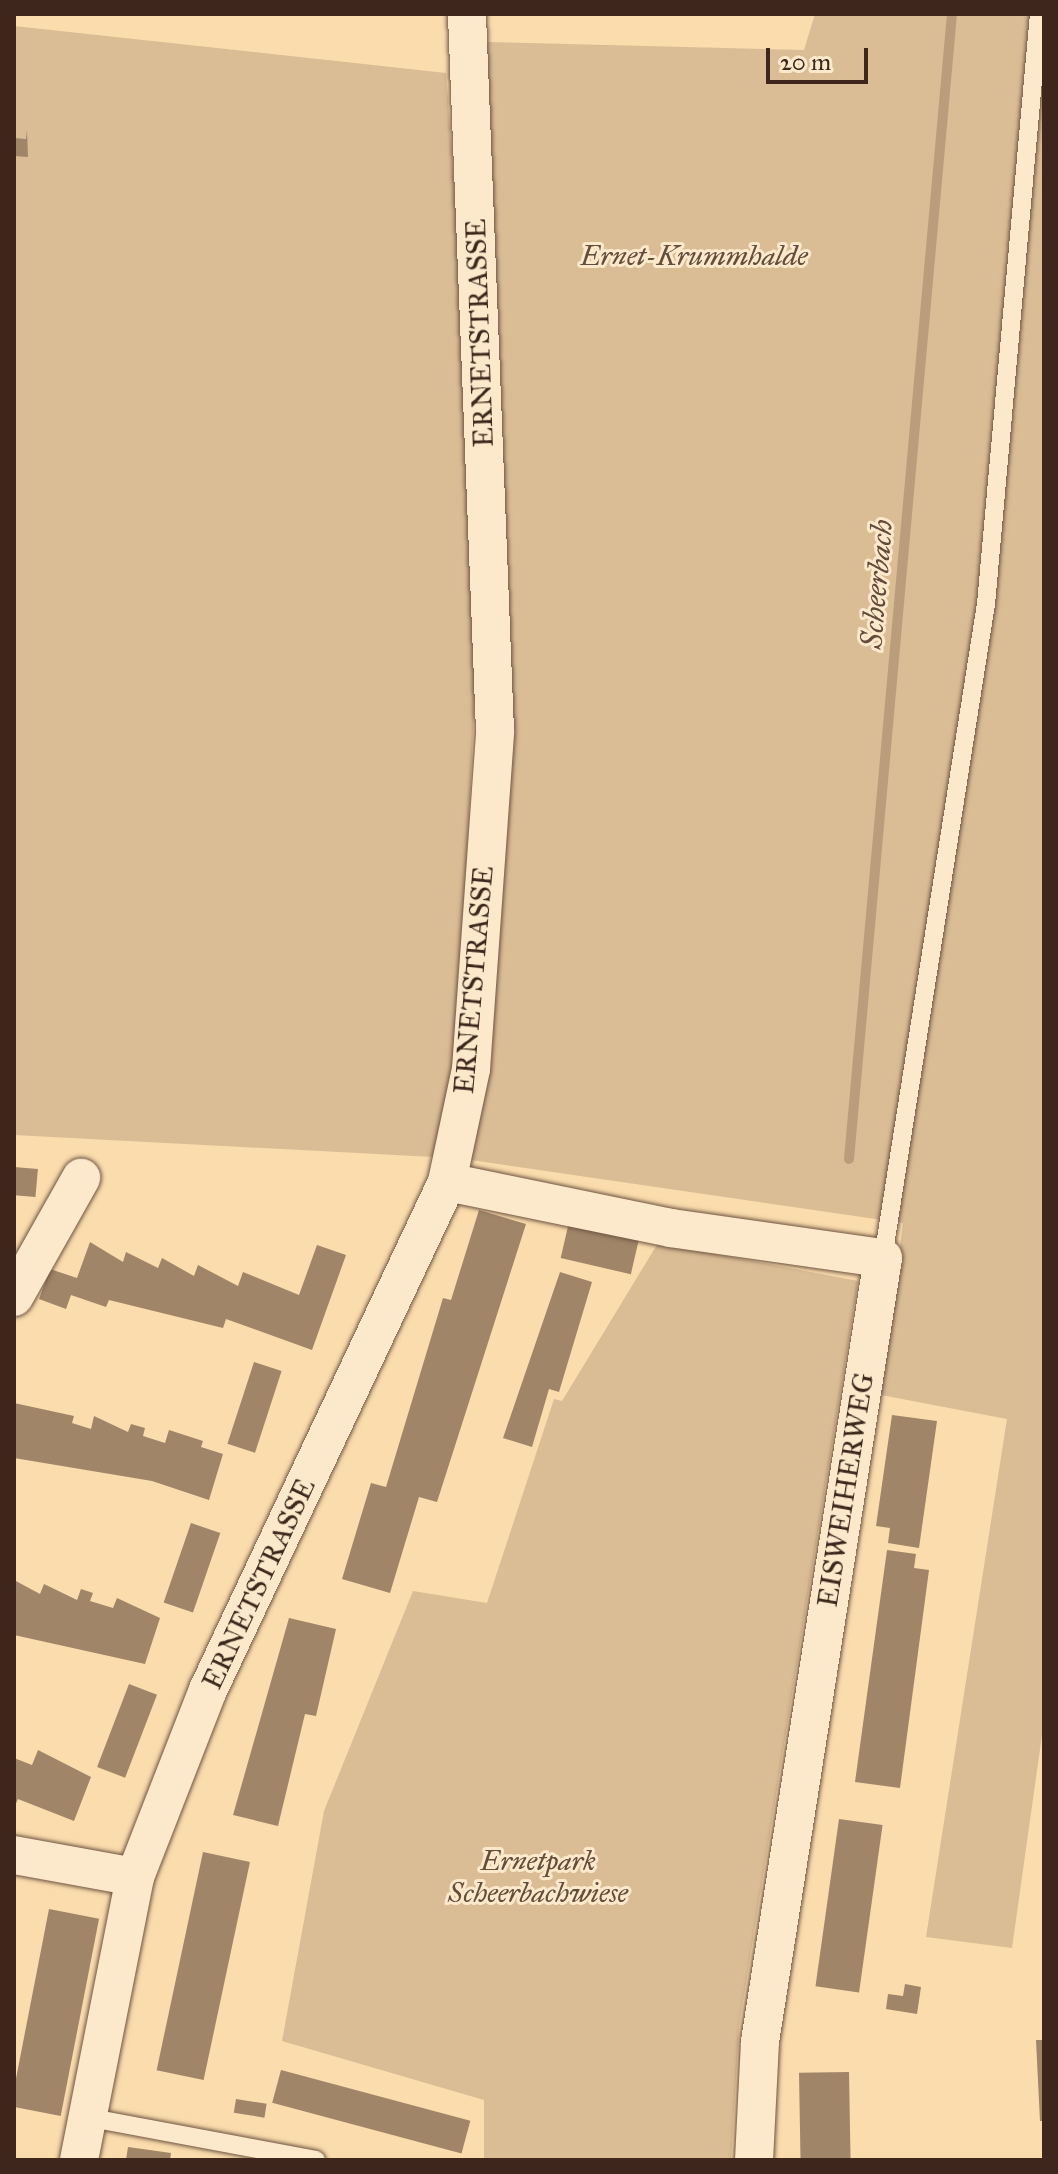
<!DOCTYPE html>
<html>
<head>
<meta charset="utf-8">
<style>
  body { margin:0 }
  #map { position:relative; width:1058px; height:2174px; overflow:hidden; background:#fadcad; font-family:"IM FELL Great Primer",serif }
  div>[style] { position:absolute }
  .green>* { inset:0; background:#dabd95 }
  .stream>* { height:10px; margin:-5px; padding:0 5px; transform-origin:5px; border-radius:5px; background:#ba9e7c }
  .building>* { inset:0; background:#a08568; transform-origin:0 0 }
  .roads { filter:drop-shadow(0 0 2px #6e5441) drop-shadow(0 0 2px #6e5441) }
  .lane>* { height:18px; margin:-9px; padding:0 9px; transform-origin:9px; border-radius:9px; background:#fce8ca }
  .street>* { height:38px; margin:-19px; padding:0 19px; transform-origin:19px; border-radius:19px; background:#fce8ca }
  span { translate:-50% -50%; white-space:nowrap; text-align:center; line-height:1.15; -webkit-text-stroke:6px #fce8ca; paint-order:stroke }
  .park-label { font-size:28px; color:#664c3b; font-style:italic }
  .street-label { font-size:28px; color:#3f261d }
  .water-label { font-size:30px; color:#644a3a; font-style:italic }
  .frame { position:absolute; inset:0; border:16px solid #3f261d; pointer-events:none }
  .scale { position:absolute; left:766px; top:48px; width:102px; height:36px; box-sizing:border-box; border:4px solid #3f261d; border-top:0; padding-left:10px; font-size:24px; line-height:28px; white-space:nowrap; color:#3f261d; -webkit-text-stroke:6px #fce8ca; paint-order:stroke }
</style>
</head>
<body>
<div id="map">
  <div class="green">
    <i style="clip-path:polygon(815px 14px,1044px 14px,1044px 1721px,1012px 1948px,926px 1937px,1007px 1419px,881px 1395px,903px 1223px,471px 1160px,491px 1065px,508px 732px,486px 42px,804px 50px)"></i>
    <i style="clip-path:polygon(14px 26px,446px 73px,481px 561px,457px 1071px,433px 1157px,14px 1135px)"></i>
    <i style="clip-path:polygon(658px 1243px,858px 1281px,739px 2027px,731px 2160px,484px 2160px,484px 2100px,282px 2041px,324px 1811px,413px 1591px,487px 1603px,554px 1399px,562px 1401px)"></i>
  </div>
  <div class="stream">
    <i style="left:849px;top:1159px;width:1150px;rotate:-84.86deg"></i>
  </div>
  <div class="building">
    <i style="clip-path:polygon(27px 130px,28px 157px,14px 156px,14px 138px,26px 139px)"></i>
    <i style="left:14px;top:1167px;width:24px;height:28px;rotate:5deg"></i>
    <i style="clip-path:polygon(479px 1210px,526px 1224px,437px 1502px,419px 1497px,390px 1593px,342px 1579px,371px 1483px,386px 1487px,443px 1298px,451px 1300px)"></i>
    <i style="left:569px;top:1222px;width:72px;height:37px;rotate:13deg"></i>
    <i style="clip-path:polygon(90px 1242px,123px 1262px,126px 1252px,158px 1268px,162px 1258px,194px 1276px,198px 1265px,238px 1286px,243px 1272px,299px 1295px,317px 1245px,346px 1255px,312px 1350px,226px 1319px,223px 1328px,109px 1300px,106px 1307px,71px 1295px,66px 1309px,39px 1299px,50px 1269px,77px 1278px)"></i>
    <i style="clip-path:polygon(560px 1272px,592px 1282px,559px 1392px,549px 1389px,532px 1447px,503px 1438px)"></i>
    <i style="left:254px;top:1362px;width:29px;height:86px;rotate:18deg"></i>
    <i style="clip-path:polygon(14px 1403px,74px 1416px,72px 1423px,91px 1429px,94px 1416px,128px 1432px,131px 1424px,145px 1428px,143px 1436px,165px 1443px,169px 1430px,203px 1441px,201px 1447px,223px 1454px,209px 1500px,152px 1481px,14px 1458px)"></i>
    <i style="clip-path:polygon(892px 1415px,937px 1421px,919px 1548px,888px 1543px,890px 1528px,876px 1526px)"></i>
    <i style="left:191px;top:1523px;width:31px;height:84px;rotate:19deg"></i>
    <i style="clip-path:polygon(887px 1550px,916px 1554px,914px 1568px,929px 1570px,900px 1788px,855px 1782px)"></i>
    <i style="clip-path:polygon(14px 1580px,40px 1594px,44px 1584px,77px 1600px,81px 1589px,93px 1593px,90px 1601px,113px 1608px,117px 1598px,160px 1618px,145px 1664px,14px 1635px)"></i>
    <i style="clip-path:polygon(289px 1618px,336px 1629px,316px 1716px,305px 1714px,278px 1826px,233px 1815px)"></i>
    <i style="left:129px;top:1684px;width:30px;height:89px;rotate:21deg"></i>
    <i style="clip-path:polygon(38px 1750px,91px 1777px,74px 1821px,18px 1799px,14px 1808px,14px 1758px,32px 1765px)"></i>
    <i style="left:839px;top:1819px;width:44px;height:169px;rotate:8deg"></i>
    <i style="left:203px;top:1852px;width:48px;height:223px;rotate:12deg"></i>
    <i style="left:49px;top:1909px;width:51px;height:201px;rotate:11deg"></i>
    <i style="clip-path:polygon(905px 1984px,921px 1987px,917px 2014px,886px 2009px,888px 1994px,903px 1996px)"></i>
    <i style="clip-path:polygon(1036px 2040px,1044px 2040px,1044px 2121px,1040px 2121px)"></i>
    <i style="left:281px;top:2070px;width:196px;height:34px;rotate:15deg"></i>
    <i style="left:849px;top:2072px;width:88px;height:50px;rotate:89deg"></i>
    <i style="left:236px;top:2099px;width:31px;height:14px;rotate:9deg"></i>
    <i style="clip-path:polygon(128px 2147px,171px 2153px,170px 2160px,126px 2160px)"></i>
  </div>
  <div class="roads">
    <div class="lane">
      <i style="left:883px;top:1258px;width:662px;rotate:-81.05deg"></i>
      <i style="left:986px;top:604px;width:592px;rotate:-84.87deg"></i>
      <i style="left:86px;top:2117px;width:234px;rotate:10.6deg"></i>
    </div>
    <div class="street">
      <i style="left:447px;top:1182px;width:229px;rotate:11.6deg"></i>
      <i style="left:671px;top:1228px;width:214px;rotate:8.1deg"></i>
      <i style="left:883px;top:1258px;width:794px;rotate:98.92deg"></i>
      <i style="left:760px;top:2042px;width:118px;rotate:92.9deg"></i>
      <i style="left:14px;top:1297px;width:137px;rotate:-60.6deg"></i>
      <i style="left:14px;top:1855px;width:123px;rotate:10.3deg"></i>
      <i style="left:79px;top:2160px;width:288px;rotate:-78.8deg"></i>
      <i style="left:135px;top:1877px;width:201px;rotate:-68.7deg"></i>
      <i style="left:208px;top:1690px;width:561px;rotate:-64.8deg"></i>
      <i style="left:447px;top:1182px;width:116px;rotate:-78deg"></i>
      <i style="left:471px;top:1069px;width:339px;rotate:-85.9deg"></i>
      <i style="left:495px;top:731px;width:718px;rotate:-92.24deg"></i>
    </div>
  </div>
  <div class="park-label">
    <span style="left:694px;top:256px">Ernet-Krummhalde</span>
    <span style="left:538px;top:1877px">Ernetpark<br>Scheerbachwiese</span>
  </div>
  <div class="street-label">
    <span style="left:480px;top:333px;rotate:-92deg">ERNETSTRASSE</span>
    <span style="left:474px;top:980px;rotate:-85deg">ERNETSTRASSE</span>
    <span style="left:846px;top:1490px;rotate:-81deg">EISWEIHERWEG</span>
    <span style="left:259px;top:1584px;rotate:-65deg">ERNETSTRASSE</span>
  </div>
  <div class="water-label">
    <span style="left:877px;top:584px;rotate:-85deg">Scheerbach</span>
  </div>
  <div class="frame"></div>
  <div class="scale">20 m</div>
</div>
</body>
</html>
